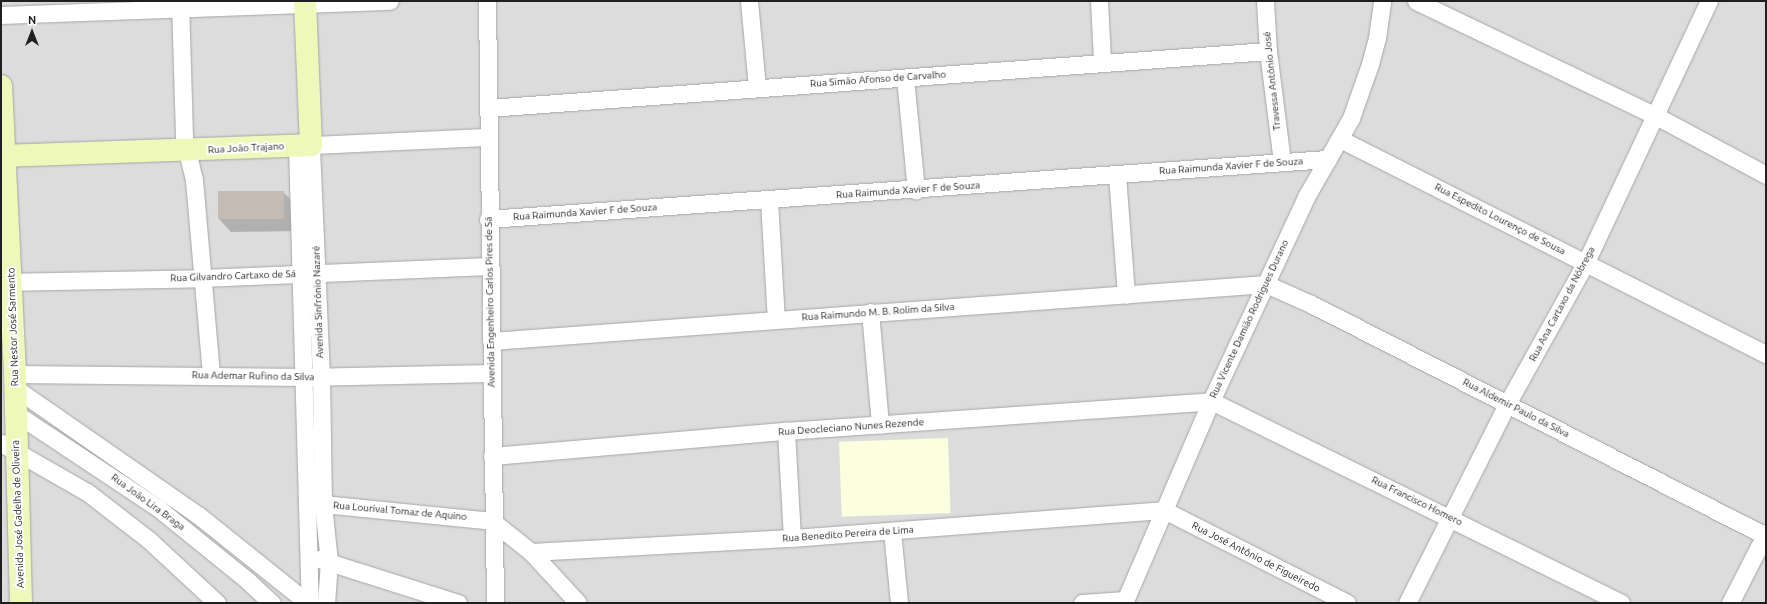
<!DOCTYPE html>
<html>
<head>
<meta charset="utf-8">
<style>
  body { margin:0 }
  #map { position:relative; width:1767px; height:604px; overflow:hidden; background:#efede5; font-family:Ubuntu,sans-serif }
  div>[style] { position:absolute }
  .residential>* { inset:0; background:#dddcdc; transform-origin:0 0 }
  .education>* { inset:0; background:#fbfedf; transform-origin:0 0 }
  .shadow>* { inset:0; background:#0003 }
  .building>* { inset:0; background:#c4bcb4; transform-origin:0 0 }
  .roads { filter:drop-shadow(0 0 1px #a6a6a6) drop-shadow(0 0 1px #a6a6a6) }
  .street>* { height:17px; margin:-8.5px; padding:0 8.5px; transform-origin:8.5px; border-radius:8.5px; background:#fff }
  .secondary>* { height:22px; margin:-11px; padding:0 11px; transform-origin:11px; border-radius:11px; background:#eef8ba }
  span { translate:-50% -50%; white-space:nowrap; text-align:center; line-height:1.15; -webkit-text-stroke:4px #fff; paint-order:stroke }
  .street-label { font-size:10px; color:#1f1f1f }
  .frame { position:absolute; inset:0; border:2px solid #1f1f1f; pointer-events:none }
  .north { position:absolute; left:12px; top:12px; width:40px; height:40px; -webkit-text-stroke:3px #fff; paint-order:stroke; rotate:0deg; font-size:11px; font-weight:700; line-height:16px; text-align:center; color:#1f1f1f }
  .north::after { content:''; display:block; margin:auto; width:14px; height:18px; background:#1f1f1f; clip-path:polygon(50% 0,100% 100%,50% 72%,0 100%) }
</style>
</head>
<body>
<div id="map">
  <div class="residential">
    <i style="left:1px;top:1px;width:1765px;height:602px"></i>
  </div>
  <div class="education">
    <i style="left:948px;top:438px;width:75px;height:109px;rotate:88deg"></i>
  </div>
  <div class="shadow">
    <i style="clip-path:polygon(283px 192px,295px 204px,296px 231px,231px 232px,219px 219px)"></i>
  </div>
  <div class="building">
    <i style="left:284px;top:191px;width:28px;height:66px;rotate:90deg"></i>
  </div>
  <div class="roads">
    <div class="street">
      <i style="left:180px;top:1px;width:137px;rotate:88.3deg"></i>
      <i style="left:184px;top:138px;width:43px;rotate:76.6deg"></i>
      <i style="left:194px;top:180px;width:197px;rotate:85deg"></i>
      <i style="left:487px;top:1px;width:602px;rotate:89.24deg"></i>
      <i style="left:749px;top:1px;width:87px;rotate:84.7deg"></i>
      <i style="left:1099px;top:1px;width:60px;rotate:87.1deg"></i>
      <i style="left:1265px;top:1px;width:50px;rotate:86.6deg"></i>
      <i style="left:1268px;top:51px;width:112px;rotate:82.8deg"></i>
      <i style="left:1416px;top:1px;width:266px;rotate:25.6deg"></i>
      <i style="left:1656px;top:116px;width:125px;rotate:28.2deg"></i>
      <i style="left:1px;top:15px;width:389px;rotate:-2.1deg"></i>
      <i style="left:905px;top:78px;width:113px;rotate:84.4deg"></i>
      <i style="left:488px;top:108px;width:782px;rotate:-4.18deg"></i>
      <i style="left:1340px;top:139px;width:477px;rotate:26.8deg"></i>
      <i style="left:297px;top:146px;width:457px;rotate:88.4deg"></i>
      <i style="left:1117px;top:175px;width:120px;rotate:85.7deg"></i>
      <i style="left:769px;top:200px;width:120px;rotate:86.7deg"></i>
      <i style="left:488px;top:219px;width:842px;rotate:-4.09deg"></i>
      <i style="left:1px;top:282px;width:201px;rotate:-1.1deg"></i>
      <i style="left:202px;top:278px;width:287px;rotate:-2.4deg"></i>
      <i style="left:870px;top:312px;width:113px;rotate:84.9deg"></i>
      <i style="left:491px;top:341px;width:777px;rotate:-4.21deg"></i>
      <i style="left:1266px;top:284px;width:49px;rotate:24deg"></i>
      <i style="left:1311px;top:304px;width:511px;rotate:27.02deg"></i>
      <i style="left:15px;top:374px;width:289px;rotate:0.6deg"></i>
      <i style="left:304px;top:377px;width:187px;rotate:-1.2deg"></i>
      <i style="left:15px;top:388px;width:223px;rotate:34.8deg"></i>
      <i style="left:198px;top:515px;width:141px;rotate:38.7deg"></i>
      <i style="left:15px;top:413px;width:172px;rotate:33.6deg"></i>
      <i style="left:158px;top:508px;width:116px;rotate:39deg"></i>
      <i style="left:248px;top:581px;width:33px;rotate:43deg"></i>
      <i style="left:786px;top:431px;width:107px;rotate:86.8deg"></i>
      <i style="left:1px;top:443px;width:99px;rotate:29.7deg"></i>
      <i style="left:87px;top:492px;width:78px;rotate:37.7deg"></i>
      <i style="left:149px;top:540px;width:93px;rotate:42.8deg"></i>
      <i style="left:492px;top:456px;width:295px;rotate:-4.9deg"></i>
      <i style="left:786px;top:431px;width:426px;rotate:-4deg"></i>
      <i style="left:1211px;top:401px;width:457px;rotate:26.2deg"></i>
      <i style="left:313px;top:503px;width:180px;rotate:5.7deg"></i>
      <i style="left:492px;top:521px;width:50px;rotate:38.5deg"></i>
      <i style="left:531px;top:552px;width:69px;rotate:47.3deg"></i>
      <i style="left:892px;top:531px;width:72px;rotate:84.4deg"></i>
      <i style="left:531px;top:552px;width:261px;rotate:-3.1deg"></i>
      <i style="left:792px;top:538px;width:373px;rotate:-4.3deg"></i>
      <i style="left:1164px;top:510px;width:205px;rotate:26.9deg"></i>
      <i style="left:319px;top:559px;width:146px;rotate:17.6deg"></i>
      <i style="left:326px;top:603px;width:41px;rotate:-85.8deg"></i>
      <i style="left:329px;top:562px;width:58px;rotate:-95.9deg"></i>
      <i style="left:323px;top:504px;width:127px;rotate:-90.9deg"></i>
      <i style="left:321px;top:377px;width:232px;rotate:-92.5deg"></i>
      <i style="left:311px;top:145px;width:177px;rotate:-2.6deg"></i>
      <i style="left:1082px;top:603px;width:43px;rotate:-4deg"></i>
      <i style="left:1124px;top:603px;width:220px;rotate:-66.7deg"></i>
      <i style="left:1211px;top:401px;width:225px;rotate:-65deg"></i>
      <i style="left:1306px;top:197px;width:91px;rotate:-60.3deg"></i>
      <i style="left:1351px;top:118px;width:57px;rotate:-70.6deg"></i>
      <i style="left:1370px;top:64px;width:27px;rotate:-75deg"></i>
      <i style="left:1377px;top:38px;width:37px;rotate:-82deg"></i>
      <i style="left:1407px;top:603px;width:223px;rotate:-63.3deg"></i>
      <i style="left:1507px;top:404px;width:162px;rotate:-60.9deg"></i>
      <i style="left:1586px;top:262px;width:289px;rotate:-64.8deg"></i>
      <i style="left:1730px;top:603px;width:79px;rotate:-62.8deg"></i>
    </div>
    <div class="secondary">
      <i style="left:1px;top:86px;width:288px;rotate:87.2deg"></i>
      <i style="left:15px;top:374px;width:229px;rotate:88.5deg"></i>
      <i style="left:1px;top:156px;width:310px;rotate:-2deg"></i>
      <i style="left:311px;top:145px;width:144px;rotate:-92.4deg"></i>
    </div>
  </div>
  <div class="street-label">
    <span style="left:878px;top:79px;rotate:-4deg">Rua Simão Afonso de Carvalho</span>
    <span style="left:1272px;top:81px;rotate:-96deg">Travessa Antônio José</span>
    <span style="left:246px;top:148px;rotate:-3deg">Rua João Trajano</span>
    <span style="left:1231px;top:166px;rotate:-4deg">Rua Raimunda Xavier F de Souza</span>
    <span style="left:908px;top:190px;rotate:-4deg">Rua Raimunda Xavier F de Souza</span>
    <span style="left:585px;top:212px;rotate:-4deg">Rua Raimunda Xavier F de Souza</span>
    <span style="left:1500px;top:219px;rotate:27deg">Rua Espedito Lourenço de Sousa</span>
    <span style="left:233px;top:276px;rotate:-2deg">Rua Gilvandro Cartaxo de Sá</span>
    <span style="left:318px;top:302px;rotate:-92deg">Avenida Sinfrônio Nazaré</span>
    <span style="left:490px;top:302px;rotate:-91deg">Avenida Engenheiro Carlos Pires de Sá</span>
    <span style="left:1562px;top:304px;rotate:-62deg">Rua Ana Cartaxo da Nóbrega</span>
    <span style="left:878px;top:312px;rotate:-4deg">Rua Raimundo M. B. Rolim da Silva</span>
    <span style="left:1249px;top:319px;rotate:-65deg">Rua Vicente Damião Rodrigues Durano</span>
    <span style="left:13px;top:327px;rotate:-92deg">Rua Nestor José Sarmento</span>
    <span style="left:253px;top:376px;rotate:1deg">Rua Ademar Rufino da Silva</span>
    <span style="left:1516px;top:408px;rotate:27deg">Rua Aldemir Paulo da Silva</span>
    <span style="left:851px;top:427px;rotate:-4deg">Rua Deocleciano Nunes Rezende</span>
    <span style="left:1417px;top:501px;rotate:26deg">Rua Francisco Homero</span>
    <span style="left:148px;top:502px;rotate:36deg">Rua João Lira Braga</span>
    <span style="left:400px;top:511px;rotate:5deg">Rua Lourival Tomaz de Aquino</span>
    <span style="left:18px;top:514px;rotate:-92deg">Avenida José Gadelha de Oliveira</span>
    <span style="left:848px;top:534px;rotate:-4deg">Rua Benedito Pereira de Lima</span>
    <span style="left:1256px;top:557px;rotate:27deg">Rua José Antônio de Figueiredo</span>
  </div>
  <div class="frame"></div>
  <div class="north">N</div>
</div>
</body>
</html>
